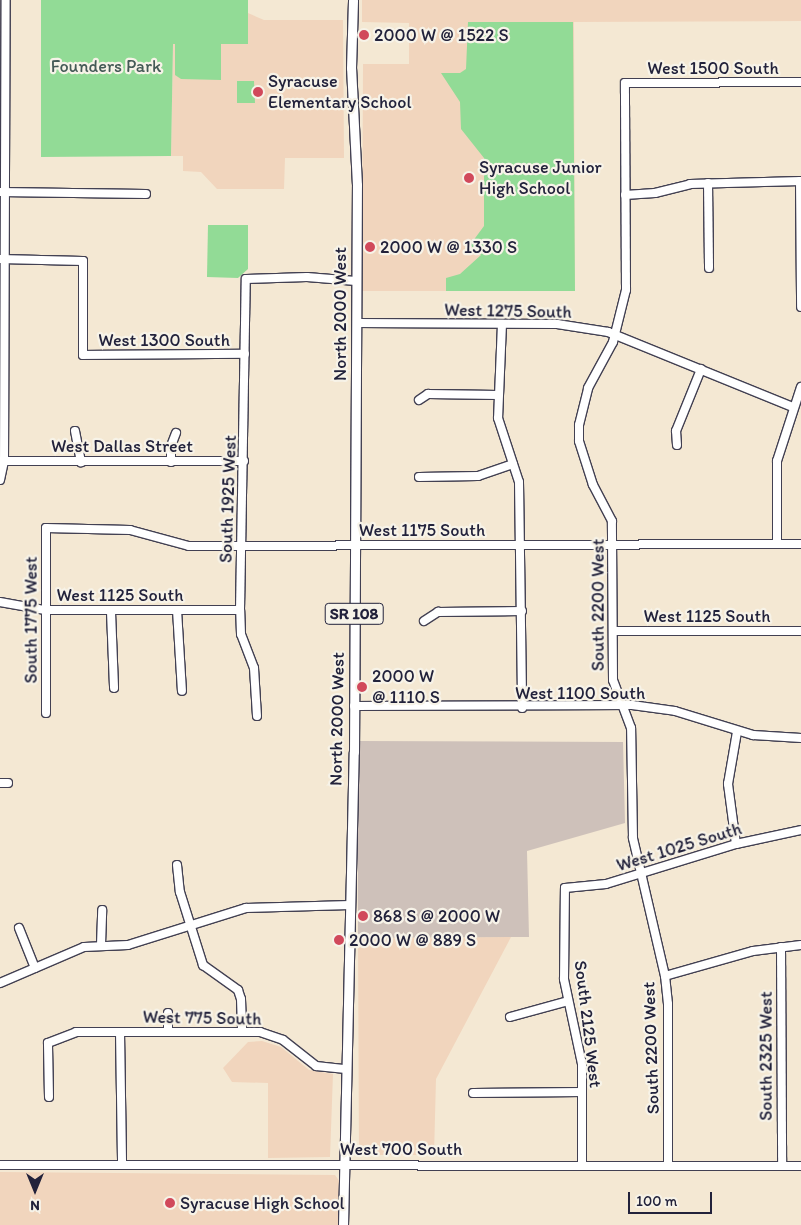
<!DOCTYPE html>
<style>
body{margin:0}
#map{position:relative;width:801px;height:1225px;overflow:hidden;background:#f4e8d3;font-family:Itim,sans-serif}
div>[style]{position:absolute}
.built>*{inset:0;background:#f1d5bd}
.industrial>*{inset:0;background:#cec1ba}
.green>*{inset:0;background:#92db96}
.roads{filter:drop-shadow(1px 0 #424052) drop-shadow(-1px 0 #424052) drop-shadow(0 1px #424052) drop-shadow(0 -1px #424052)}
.minor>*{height:8px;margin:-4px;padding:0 4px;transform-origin:4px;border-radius:4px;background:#fff}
.major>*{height:9px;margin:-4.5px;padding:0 4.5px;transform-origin:4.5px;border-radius:4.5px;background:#fff}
.dots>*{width:14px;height:14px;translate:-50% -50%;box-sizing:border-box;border:2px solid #f7f3e8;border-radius:50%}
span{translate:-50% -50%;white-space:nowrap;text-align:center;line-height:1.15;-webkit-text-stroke:4.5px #f7f3e8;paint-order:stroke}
.shield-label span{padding:1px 4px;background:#f7f3e8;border:1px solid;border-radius:4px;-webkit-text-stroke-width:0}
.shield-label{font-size:16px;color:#22223b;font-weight:700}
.poi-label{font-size:18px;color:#22223b}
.left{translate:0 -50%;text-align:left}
.park-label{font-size:18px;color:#445a56}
.street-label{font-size:18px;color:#22223b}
.north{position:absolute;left:10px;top:1165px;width:50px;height:50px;-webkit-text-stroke:4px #f7f3e8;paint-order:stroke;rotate:180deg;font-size:14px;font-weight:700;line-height:20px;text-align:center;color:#22223b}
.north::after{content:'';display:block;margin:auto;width:18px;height:22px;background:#22223b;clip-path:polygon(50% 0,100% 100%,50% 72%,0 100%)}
.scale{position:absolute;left:628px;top:1192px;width:84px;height:22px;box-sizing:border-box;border:2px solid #22223b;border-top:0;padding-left:6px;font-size:15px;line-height:18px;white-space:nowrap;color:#22223b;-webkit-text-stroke:4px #f7f3e8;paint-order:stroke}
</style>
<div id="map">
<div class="built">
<div style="clip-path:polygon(362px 0,801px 0,801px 21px,574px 22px,575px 291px,362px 291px,363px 64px,409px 64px,409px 23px,362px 22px)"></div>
<div style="clip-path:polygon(248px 13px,264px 20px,343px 20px,344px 158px,285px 158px,284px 189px,217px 189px,201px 172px,183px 171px,183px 156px,171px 156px,173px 43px,248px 44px)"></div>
<div style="clip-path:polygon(511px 937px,436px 1079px,434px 1155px,359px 1155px,358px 938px)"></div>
<div style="clip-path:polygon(262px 1041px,281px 1047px,309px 1070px,333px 1074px,330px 1157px,268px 1158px,268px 1083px,232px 1082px,223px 1068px,248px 1042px)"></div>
<div style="clip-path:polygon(0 1172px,335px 1175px,340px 1182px,340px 1225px,0 1225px)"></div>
</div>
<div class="industrial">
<div style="clip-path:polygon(358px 741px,623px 742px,625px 823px,527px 851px,529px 937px,358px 938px)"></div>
</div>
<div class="green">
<div style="clip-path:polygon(41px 0,248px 0,248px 44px,221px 44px,221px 80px,181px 79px,175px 75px,175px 44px,173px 44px,171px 156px,41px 157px)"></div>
<div style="clip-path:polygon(468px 22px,573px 22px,575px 291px,446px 291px,446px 278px,460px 274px,481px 255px,470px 245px,484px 226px,484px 158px,461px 129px,460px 102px,441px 73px,460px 73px,466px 69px)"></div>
<div style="clip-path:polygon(237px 81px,254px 81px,255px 103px,237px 103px)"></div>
<div style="clip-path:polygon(208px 225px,248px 225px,248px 269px,238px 278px,207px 277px)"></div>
</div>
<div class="roads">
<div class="minor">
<div style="left:800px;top:181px;width:126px;rotate:89.5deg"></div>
<div style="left:708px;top:183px;width:85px;rotate:89.3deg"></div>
<div style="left:0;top:192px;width:146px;rotate:0.8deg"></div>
<div style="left:625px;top:195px;width:30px;rotate:-4deg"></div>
<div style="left:655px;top:193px;width:36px;rotate:-14deg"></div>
<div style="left:690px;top:184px;width:111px;rotate:-1.5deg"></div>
<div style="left:0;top:259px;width:83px;rotate:1.4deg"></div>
<div style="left:83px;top:261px;width:94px;rotate:90deg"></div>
<div style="left:83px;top:355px;width:162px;rotate:-0.4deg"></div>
<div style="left:357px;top:323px;width:200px;rotate:0.3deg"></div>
<div style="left:557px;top:324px;width:52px;rotate:8.9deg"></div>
<div style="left:608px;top:332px;width:200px;rotate:22.1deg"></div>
<div style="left:502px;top:324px;width:94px;rotate:92.4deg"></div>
<div style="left:498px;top:418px;width:67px;rotate:71.8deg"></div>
<div style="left:519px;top:482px;width:226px;rotate:89.2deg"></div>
<div style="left:419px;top:400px;width:11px;rotate:-34deg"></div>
<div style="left:428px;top:394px;width:70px;rotate:0.8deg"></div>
<div style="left:75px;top:431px;width:32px;rotate:79deg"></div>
<div style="left:677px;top:445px;width:14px;rotate:-94deg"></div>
<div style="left:676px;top:431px;width:67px;rotate:-68deg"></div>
<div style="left:1px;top:461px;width:243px"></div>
<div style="left:171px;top:462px;width:16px;rotate:-90deg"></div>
<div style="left:171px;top:446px;width:14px;rotate:-69deg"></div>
<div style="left:419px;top:477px;width:59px;rotate:-1deg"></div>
<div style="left:478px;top:476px;width:37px;rotate:-19deg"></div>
<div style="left:0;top:480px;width:19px;rotate:-78deg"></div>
<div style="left:4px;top:461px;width:461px;rotate:-89.8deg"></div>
<div style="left:777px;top:544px;width:83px;rotate:-90deg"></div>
<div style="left:777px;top:461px;width:78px;rotate:-72deg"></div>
<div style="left:0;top:602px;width:46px;rotate:10.1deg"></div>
<div style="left:45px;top:610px;width:195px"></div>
<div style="left:177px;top:610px;width:81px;rotate:86.5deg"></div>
<div style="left:111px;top:612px;width:76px;rotate:87.7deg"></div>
<div style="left:424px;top:621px;width:17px;rotate:-33deg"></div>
<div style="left:438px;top:612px;width:84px;rotate:-0.7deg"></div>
<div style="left:613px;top:631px;width:188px"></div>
<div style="left:354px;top:706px;width:278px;rotate:-0.2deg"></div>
<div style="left:632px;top:705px;width:43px;rotate:7.9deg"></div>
<div style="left:675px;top:711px;width:82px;rotate:17.1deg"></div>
<div style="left:753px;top:735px;width:48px;rotate:3.6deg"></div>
<div style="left:46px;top:713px;width:185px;rotate:-90deg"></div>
<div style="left:46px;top:528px;width:84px;rotate:1.4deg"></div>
<div style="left:130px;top:530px;width:61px;rotate:15.2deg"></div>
<div style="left:189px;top:546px;width:612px;rotate:-0.19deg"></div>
<div style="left:257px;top:716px;width:48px;rotate:-93.6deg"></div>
<div style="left:254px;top:668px;width:36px;rotate:-111deg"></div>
<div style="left:241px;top:634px;width:24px;rotate:-92deg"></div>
<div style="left:240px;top:610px;width:331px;rotate:-89deg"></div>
<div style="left:246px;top:279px;width:61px;rotate:-1.9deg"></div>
<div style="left:307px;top:277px;width:49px;rotate:4.7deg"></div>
<div style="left:0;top:783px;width:8px"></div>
<div style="left:736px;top:844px;width:61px;rotate:-97.6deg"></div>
<div style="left:728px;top:784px;width:53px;rotate:-80.2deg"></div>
<div style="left:177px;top:865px;width:27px;rotate:84deg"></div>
<div style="left:180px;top:892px;width:77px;rotate:72.5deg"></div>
<div style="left:203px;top:965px;width:43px;rotate:35.5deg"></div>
<div style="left:238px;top:990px;width:9px;rotate:72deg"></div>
<div style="left:241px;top:999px;width:33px;rotate:88deg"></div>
<div style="left:19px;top:928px;width:43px;rotate:68.2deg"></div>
<div style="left:101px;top:945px;width:35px;rotate:-88deg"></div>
<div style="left:781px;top:947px;width:219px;rotate:89.7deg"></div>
<div style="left:665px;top:976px;width:91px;rotate:-15.9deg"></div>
<div style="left:753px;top:951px;width:48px;rotate:-7.1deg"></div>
<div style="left:0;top:983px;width:91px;rotate:-23.2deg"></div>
<div style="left:84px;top:947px;width:44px;rotate:-2.6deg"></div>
<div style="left:128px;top:945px;width:124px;rotate:-17.4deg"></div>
<div style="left:246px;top:908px;width:104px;rotate:-1.7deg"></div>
<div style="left:168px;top:1013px;width:19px;rotate:90deg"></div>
<div style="left:510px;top:1017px;width:60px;rotate:-15.4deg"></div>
<div style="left:120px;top:1032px;width:133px;rotate:89.1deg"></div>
<div style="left:473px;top:1093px;width:109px;rotate:-0.5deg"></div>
<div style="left:49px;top:1097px;width:54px;rotate:-91.1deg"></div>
<div style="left:48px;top:1043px;width:30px;rotate:-21deg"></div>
<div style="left:76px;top:1032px;width:184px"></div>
<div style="left:260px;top:1032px;width:24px;rotate:19deg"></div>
<div style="left:283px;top:1040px;width:42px;rotate:38.2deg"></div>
<div style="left:316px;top:1066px;width:30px;rotate:6deg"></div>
<div style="left:0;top:1165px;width:801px;rotate:0.07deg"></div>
<div style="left:582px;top:1165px;width:101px;rotate:-90deg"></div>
<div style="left:582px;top:1064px;width:87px;rotate:-102deg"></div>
<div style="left:564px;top:979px;width:91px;rotate:-89.4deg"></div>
<div style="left:565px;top:888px;width:41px;rotate:-5.6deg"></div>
<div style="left:606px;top:884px;width:136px;rotate:-17.1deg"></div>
<div style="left:736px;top:844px;width:66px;rotate:-12.2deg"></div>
<div style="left:668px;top:1165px;width:161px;rotate:-90deg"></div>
<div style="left:668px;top:1004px;width:28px;rotate:-96deg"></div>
<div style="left:665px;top:976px;width:142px;rotate:-103.1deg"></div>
<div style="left:633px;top:838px;width:110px;rotate:-91deg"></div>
<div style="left:631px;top:728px;width:51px;rotate:-110.6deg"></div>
<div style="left:613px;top:680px;width:159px;rotate:-90.4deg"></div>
<div style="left:612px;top:521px;width:41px;rotate:-117.8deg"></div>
<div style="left:593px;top:485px;width:46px;rotate:-107.7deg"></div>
<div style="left:579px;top:441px;width:16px;rotate:-90deg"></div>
<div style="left:579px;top:425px;width:38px;rotate:-76deg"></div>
<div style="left:588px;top:388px;width:52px;rotate:-61.5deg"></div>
<div style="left:613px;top:342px;width:54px;rotate:-76deg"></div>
<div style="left:626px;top:290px;width:207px;rotate:-90.3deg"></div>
<div style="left:625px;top:83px;width:176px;rotate:-0.3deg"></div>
</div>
<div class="major">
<div style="left:343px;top:1225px;width:473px;rotate:-88.7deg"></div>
<div style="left:354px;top:752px;width:567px;rotate:-89.7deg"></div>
<div style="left:357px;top:185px;width:117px;rotate:-92.9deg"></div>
<div style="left:351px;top:68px;width:68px;rotate:-88.3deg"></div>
</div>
</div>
<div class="dots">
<div style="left:364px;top:35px;background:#d1495b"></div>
<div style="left:258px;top:92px;background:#d1495b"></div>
<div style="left:469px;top:178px;background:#d1495b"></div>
<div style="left:370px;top:247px;background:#d1495b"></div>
<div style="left:362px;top:687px;background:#d1495b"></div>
<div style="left:363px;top:916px;background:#d1495b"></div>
<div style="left:339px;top:940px;background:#d1495b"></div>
<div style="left:170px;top:1203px;background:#d1495b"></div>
</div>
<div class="shield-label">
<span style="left:354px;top:614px">SR 108</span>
</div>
<div class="poi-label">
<span class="left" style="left:374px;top:35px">2000 W @ 1522 S</span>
<span class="left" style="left:268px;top:92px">Syracuse<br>Elementary School</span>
<span class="left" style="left:479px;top:178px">Syracuse Junior<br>High School</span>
<span class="left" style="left:380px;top:247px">2000 W @ 1330 S</span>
<span class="left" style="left:372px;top:687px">2000 W<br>@ 1110 S</span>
<span class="left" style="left:373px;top:916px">868 S @ 2000 W</span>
<span class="left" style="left:349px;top:940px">2000 W @ 889 S</span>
<span class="left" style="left:180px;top:1203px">Syracuse High School</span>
</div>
<div class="park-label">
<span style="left:106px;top:66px">Founders Park</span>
</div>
<div class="street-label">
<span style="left:713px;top:68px">West 1500 South</span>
<span style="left:508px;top:311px;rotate:1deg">West 1275 South</span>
<span style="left:340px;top:314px;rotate:-90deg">North 2000 West</span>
<span style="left:164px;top:340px">West 1300 South</span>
<span style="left:122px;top:446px">West Dallas Street</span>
<span style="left:228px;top:499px;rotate:-88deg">South 1925 West</span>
<span style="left:422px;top:530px">West 1175 South</span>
<span style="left:120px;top:595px">West 1125 South</span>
<span style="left:598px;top:605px;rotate:-90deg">South 2200 West</span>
<span style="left:707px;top:616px">West 1125 South</span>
<span style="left:31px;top:620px;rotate:-90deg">South 1775 West</span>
<span style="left:580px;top:693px">West 1100 South</span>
<span style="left:337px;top:719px;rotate:-89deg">North 2000 West</span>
<span style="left:679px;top:847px;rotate:-17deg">West 1025 South</span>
<span style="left:202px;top:1018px;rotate:1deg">West 775 South</span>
<span style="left:588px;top:1024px;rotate:83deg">South 2125 West</span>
<span style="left:651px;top:1048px;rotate:-92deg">South 2200 West</span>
<span style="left:766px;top:1056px;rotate:-90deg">South 2325 West</span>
<span style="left:401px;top:1149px">West 700 South</span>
</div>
<div class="north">N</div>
<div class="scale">100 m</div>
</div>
